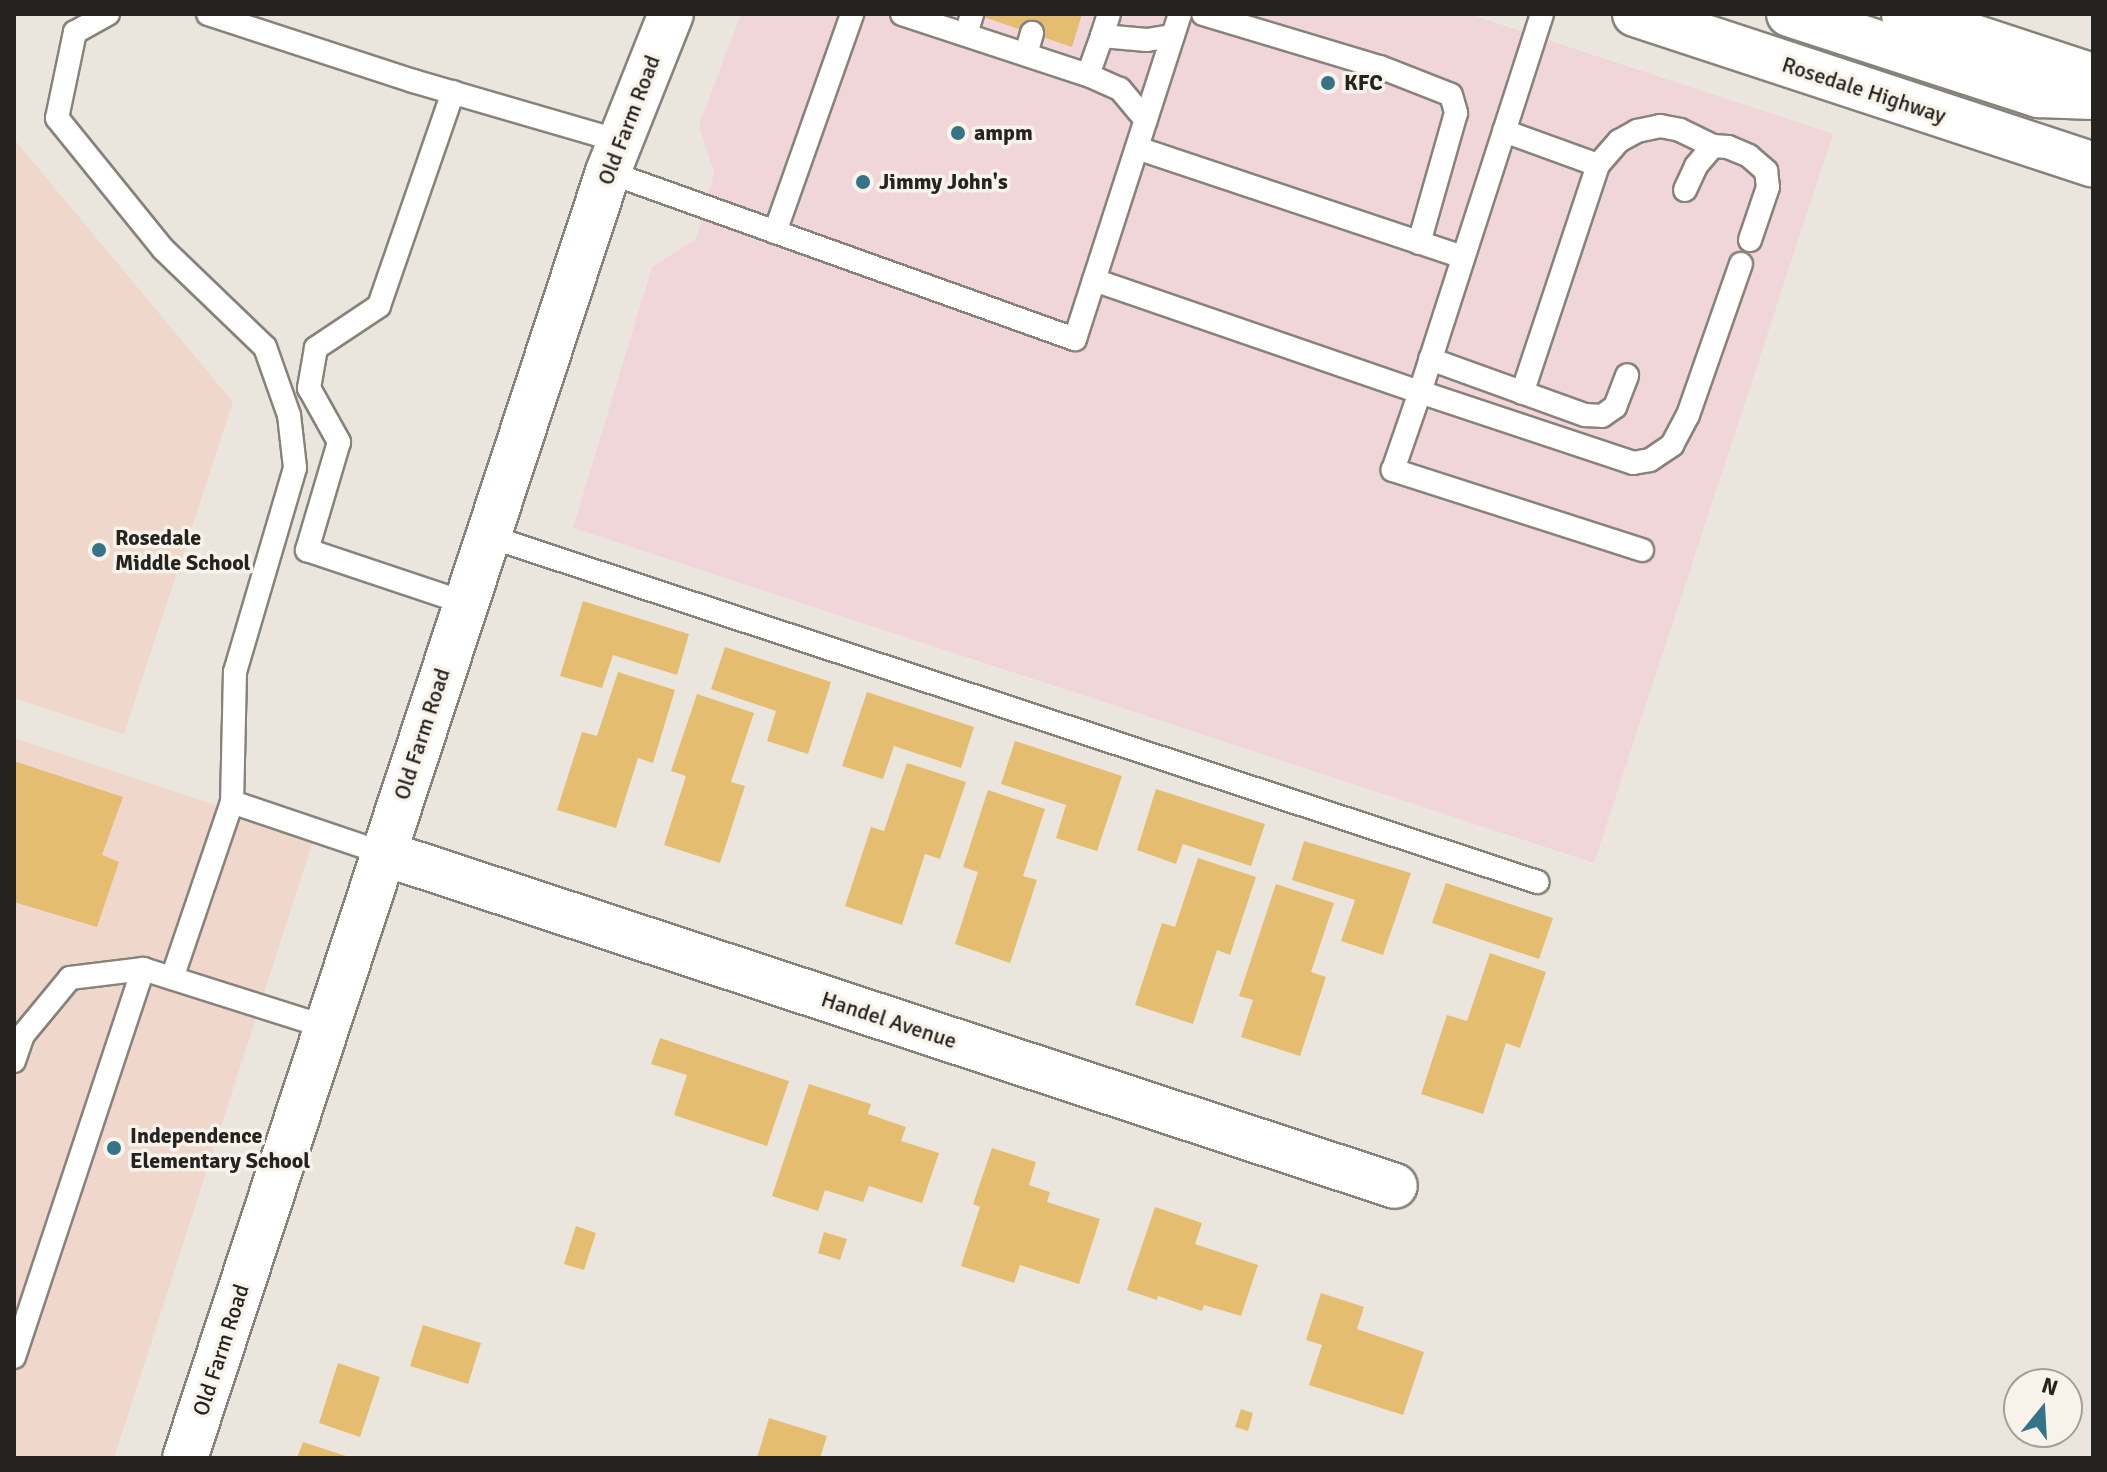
<!DOCTYPE html>
<style>
body{margin:0}
#map{position:relative;width:2107px;height:1472px;overflow:hidden;background:#ebe6dd;font-family:Signika,sans-serif}
div>[style]{position:absolute}
.commercial>*{inset:0;background:#f0d5d9}
.education>*{inset:0;background:#efd7cc}
.building>*{inset:0;background:#e5bd70}
.roads{filter:drop-shadow(2px 0 #87837a) drop-shadow(-2px 0 #87837a) drop-shadow(0 2px #87837a) drop-shadow(0 -2px #87837a)}
.service>*{height:22px;margin:-11px;padding:0 11px;transform-origin:11px;border-radius:11px;background:#fff}
.minor>*{height:44px;margin:-22px;padding:0 22px;transform-origin:22px;border-radius:22px;background:#fff}
.tertiary>*{height:44px;margin:-22px;padding:0 22px;transform-origin:22px;border-radius:22px;background:#fff}
.primary>*{height:44px;margin:-22px;padding:0 22px;transform-origin:22px;border-radius:22px;background:#fff}
.dots>*{width:22px;height:22px;translate:-50% -50%;box-sizing:border-box;border:4px solid #f8f3ea;border-radius:50%}
span{translate:-50% -50%;white-space:nowrap;text-align:center;line-height:1.15;-webkit-text-stroke:7px #f8f3ea;paint-order:stroke}
.poi-label{font-size:22px;color:#25231f;font-weight:700}
.left{translate:0 -50%;text-align:left}
.street-label{font-size:22px;color:#25231f}
.frame{position:absolute;inset:0;border:16px solid #25231f;pointer-events:none}
.north{position:absolute;left:2003px;top:1368px;width:80px;height:80px;box-sizing:border-box;background:#f8f3ea;border:2px solid #a4a099;border-radius:50%;rotate:18deg;font-size:22px;font-weight:700;line-height:32px;text-align:center;color:#25231f}
.north::after{content:'';display:block;margin:auto;width:28px;height:36px;background:#357389;clip-path:polygon(50% 0,100% 100%,50% 72%,0 100%)}
</style>
<div id="map">
<div class="commercial">
<div style="clip-path:polygon(741px 14px,1469px 14px,1833px 134px,1594px 863px,573px 528px,652px 267px,696px 239px,714px 173px,699px 125px)"></div>
</div>
<div class="education">
<div style="clip-path:polygon(14px 139px,233px 402px,124px 734px,14px 698px)"></div>
<div style="clip-path:polygon(14px 738px,314px 838px,114px 1458px,14px 1458px)"></div>
</div>
<div class="building">
<div style="clip-path:polygon(975px 14px,1082px 14px,1072px 47px)"></div>
<div style="clip-path:polygon(583px 601px,689px 634px,677px 675px,613px 655px,602px 688px,560px 676px)"></div>
<div style="clip-path:polygon(725px 647px,831px 682px,808px 754px,767px 741px,776px 711px,711px 689px)"></div>
<div style="clip-path:polygon(618px 672px,675px 690px,653px 763px,638px 758px,616px 828px,557px 810px,582px 732px,597px 736px)"></div>
<div style="clip-path:polygon(867px 692px,974px 727px,961px 768px,894px 746px,883px 779px,842px 766px)"></div>
<div style="clip-path:polygon(697px 694px,754px 713px,731px 782px,745px 786px,720px 863px,664px 845px,686px 776px,671px 771px)"></div>
<div style="clip-path:polygon(1015px 741px,1122px 776px,1097px 851px,1056px 838px,1066px 805px,1001px 784px)"></div>
<div style="clip-path:polygon(14px 761px,123px 797px,102px 855px,119px 862px,97px 927px,14px 902px)"></div>
<div style="clip-path:polygon(907px 763px,966px 782px,940px 859px,925px 854px,902px 925px,845px 906px,871px 827px,884px 831px)"></div>
<div style="clip-path:polygon(1156px 789px,1265px 824px,1251px 866px,1183px 844px,1176px 864px,1137px 850px)"></div>
<div style="clip-path:polygon(988px 790px,1045px 809px,1023px 876px,1037px 880px,1010px 963px,955px 944px,978px 872px,963px 867px)"></div>
<div style="clip-path:polygon(1304px 841px,1411px 873px,1383px 955px,1341px 941px,1355px 900px,1292px 880px)"></div>
<div style="clip-path:polygon(1198px 858px,1256px 877px,1230px 955px,1217px 950px,1193px 1024px,1135px 1005px,1162px 923px,1175px 927px)"></div>
<div style="clip-path:polygon(1446px 883px,1553px 918px,1539px 959px,1432px 923px)"></div>
<div style="clip-path:polygon(1276px 884px,1334px 903px,1311px 972px,1326px 977px,1300px 1056px,1241px 1037px,1253px 1000px,1239px 996px)"></div>
<div style="clip-path:polygon(1490px 953px,1546px 972px,1520px 1048px,1506px 1043px,1483px 1114px,1421px 1094px,1447px 1015px,1467px 1021px)"></div>
<div style="clip-path:polygon(660px 1038px,789px 1081px,767px 1146px,674px 1115px,687px 1075px,651px 1064px)"></div>
<div style="clip-path:polygon(809px 1084px,871px 1104px,868px 1114px,906px 1127px,901px 1141px,939px 1153px,922px 1203px,869px 1186px,863px 1202px,825px 1190px,818px 1211px,772px 1196px)"></div>
<div style="clip-path:polygon(992px 1148px,1036px 1162px,1029px 1185px,1050px 1192px,1047px 1202px,1100px 1219px,1079px 1284px,1020px 1265px,1014px 1283px,961px 1266px,980px 1207px,973px 1204px)"></div>
<div style="clip-path:polygon(1155px 1207px,1202px 1223px,1195px 1244px,1258px 1265px,1241px 1316px,1204px 1305px,1202px 1311px,1158px 1296px,1157px 1300px,1127px 1290px)"></div>
<div style="clip-path:polygon(576px 1226px,596px 1233px,584px 1270px,564px 1264px)"></div>
<div style="clip-path:polygon(824px 1232px,847px 1239px,840px 1260px,818px 1253px)"></div>
<div style="clip-path:polygon(1321px 1293px,1364px 1307px,1357px 1329px,1424px 1352px,1403px 1415px,1309px 1385px,1322px 1345px,1306px 1340px)"></div>
<div style="clip-path:polygon(423px 1325px,481px 1343px,468px 1384px,410px 1366px)"></div>
<div style="clip-path:polygon(338px 1363px,380px 1377px,360px 1437px,319px 1423px)"></div>
<div style="clip-path:polygon(1241px 1409px,1253px 1413px,1248px 1431px,1235px 1427px)"></div>
<div style="clip-path:polygon(769px 1418px,827px 1436px,820px 1458px,757px 1458px)"></div>
<div style="clip-path:polygon(303px 1442px,349px 1457px,349px 1458px,297px 1458px)"></div>
</div>
<div class="roads">
<div class="service">
<div style="left:108px;top:14px;width:38px;rotate:151deg"></div>
<div style="left:75px;top:32px;width:88px;rotate:101.8deg"></div>
<div style="left:57px;top:118px;width:169px;rotate:51deg"></div>
<div style="left:163px;top:249px;width:141px;rotate:43.9deg"></div>
<div style="left:265px;top:347px;width:72px;rotate:70.6deg"></div>
<div style="left:289px;top:415px;width:53px;rotate:83.5deg"></div>
<div style="left:295px;top:468px;width:213px;rotate:106.4deg"></div>
<div style="left:235px;top:672px;width:130px;rotate:91.3deg"></div>
<div style="left:232px;top:802px;width:186px;rotate:108.8deg"></div>
<div style="left:208px;top:14px;width:216px;rotate:18.1deg"></div>
<div style="left:413px;top:81px;width:216px;rotate:16.2deg"></div>
<div style="left:902px;top:14px;width:196px;rotate:18.2deg"></div>
<div style="left:1088px;top:75px;width:41px;rotate:-70.3deg"></div>
<div style="left:1109px;top:14px;width:23px;rotate:108deg"></div>
<div style="left:1102px;top:36px;width:45px;rotate:5.1deg"></div>
<div style="left:1147px;top:40px;width:26px;rotate:-9deg"></div>
<div style="left:1203px;top:14px;width:185px;rotate:16.7deg"></div>
<div style="left:1380px;top:67px;width:76px;rotate:21.5deg"></div>
<div style="left:1451px;top:95px;width:19px;rotate:74deg"></div>
<div style="left:1456px;top:113px;width:135px;rotate:105.9deg"></div>
<div style="left:966px;top:34px;width:21px;rotate:-73deg"></div>
<div style="left:1026px;top:54px;width:22px;rotate:-74deg"></div>
<div style="left:1088px;top:75px;width:35px;rotate:24deg"></div>
<div style="left:1120px;top:89px;width:40px;rotate:50deg"></div>
<div style="left:453px;top:92px;width:226px;rotate:109.1deg"></div>
<div style="left:379px;top:306px;width:76px;rotate:146.3deg"></div>
<div style="left:316px;top:348px;width:41px;rotate:99.9deg"></div>
<div style="left:309px;top:388px;width:62px;rotate:60.9deg"></div>
<div style="left:339px;top:442px;width:113px;rotate:106.5deg"></div>
<div style="left:307px;top:550px;width:167px;rotate:18.5deg"></div>
<div style="left:1504px;top:131px;width:100px;rotate:19.9deg"></div>
<div style="left:1598px;top:165px;width:240px;rotate:108.4deg"></div>
<div style="left:1137px;top:148px;width:344px;rotate:18.5deg"></div>
<div style="left:1598px;top:165px;width:32px;rotate:-49deg"></div>
<div style="left:1619px;top:141px;width:21px;rotate:-29deg"></div>
<div style="left:1637px;top:131px;width:24px;rotate:-12deg"></div>
<div style="left:1660px;top:126px;width:20px;rotate:11deg"></div>
<div style="left:1680px;top:130px;width:37px;rotate:26deg"></div>
<div style="left:608px;top:172px;width:496px;rotate:19.7deg"></div>
<div style="left:1075px;top:339px;width:342px;rotate:-72.1deg"></div>
<div style="left:1685px;top:190px;width:26px;rotate:-65deg"></div>
<div style="left:1696px;top:166px;width:26px;rotate:-50deg"></div>
<div style="left:1713px;top:146px;width:15px;rotate:4deg"></div>
<div style="left:1728px;top:147px;width:23px;rotate:23deg"></div>
<div style="left:1749px;top:156px;width:23px;rotate:41deg"></div>
<div style="left:1766px;top:171px;width:16px;rotate:83deg"></div>
<div style="left:1768px;top:187px;width:56px;rotate:108.8deg"></div>
<div style="left:775px;top:232px;width:231px;rotate:-70.5deg"></div>
<div style="left:1094px;top:280px;width:345px;rotate:19deg"></div>
<div style="left:1420px;top:392px;width:397px;rotate:-72.1deg"></div>
<div style="left:1430px;top:359px;width:165px;rotate:19.9deg"></div>
<div style="left:1585px;top:415px;width:17px;rotate:3deg"></div>
<div style="left:1602px;top:416px;width:16px;rotate:-35deg"></div>
<div style="left:1615px;top:407px;width:34px;rotate:-69deg"></div>
<div style="left:488px;top:536px;width:1105px;rotate:18.25deg"></div>
<div style="left:1642px;top:550px;width:262px;rotate:-162.2deg"></div>
<div style="left:1393px;top:470px;width:83px;rotate:-70.9deg"></div>
<div style="left:1420px;top:392px;width:225px;rotate:18.4deg"></div>
<div style="left:1633px;top:463px;width:17px;rotate:-10deg"></div>
<div style="left:1650px;top:460px;width:27px;rotate:-34deg"></div>
<div style="left:1672px;top:445px;width:34px;rotate:-62deg"></div>
<div style="left:1688px;top:415px;width:160px;rotate:-70.7deg"></div>
<div style="left:232px;top:802px;width:159px;rotate:18.7deg"></div>
<div style="left:14px;top:1061px;width:28px;rotate:-71deg"></div>
<div style="left:23px;top:1035px;width:74px;rotate:-50.5deg"></div>
<div style="left:70px;top:978px;width:74px;rotate:-7deg"></div>
<div style="left:143px;top:969px;width:192px;rotate:17.6deg"></div>
<div style="left:14px;top:1357px;width:409px;rotate:-71.6deg"></div>
</div>
<div class="minor">
<div style="left:383px;top:853px;width:1065px;rotate:18.21deg"></div>
</div>
<div class="tertiary">
<div style="left:185px;top:1458px;width:1354px;rotate:-71.79deg"></div>
<div style="left:608px;top:172px;width:170px;rotate:-68.3deg"></div>
</div>
<div class="primary">
<div style="left:1635px;top:14px;width:482px;rotate:18.2deg"></div>
<div style="left:1789px;top:14px;width:263px;rotate:18deg"></div>
<div style="left:2039px;top:95px;width:54px;rotate:2.1deg"></div>
<div style="left:1904px;top:14px;width:199px;rotate:18.2deg"></div>
</div>
</div>
<div class="dots">
<div style="left:1328px;top:83px;background:#357389"></div>
<div style="left:958px;top:133px;background:#357389"></div>
<div style="left:863px;top:182px;background:#357389"></div>
<div style="left:99px;top:550px;background:#357389"></div>
<div style="left:114px;top:1148px;background:#357389"></div>
</div>
<div class="poi-label">
<span class="left" style="left:1344px;top:83px">KFC</span>
<span class="left" style="left:974px;top:133px">ampm</span>
<span class="left" style="left:879px;top:182px">Jimmy John's</span>
<span class="left" style="left:115px;top:550px">Rosedale<br>Middle School</span>
<span class="left" style="left:130px;top:1148px">Independence<br>Elementary School</span>
</div>
<div class="street-label">
<span style="left:1864px;top:90px;rotate:18deg">Rosedale Highway</span>
<span style="left:629px;top:120px;rotate:-69deg">Old Farm Road</span>
<span style="left:422px;top:734px;rotate:-72deg">Old Farm Road</span>
<span style="left:889px;top:1020px;rotate:18deg">Handel Avenue</span>
<span style="left:221px;top:1350px;rotate:-72deg">Old Farm Road</span>
</div>
<div class="frame"></div>
<div class="north">N</div>
</div>
